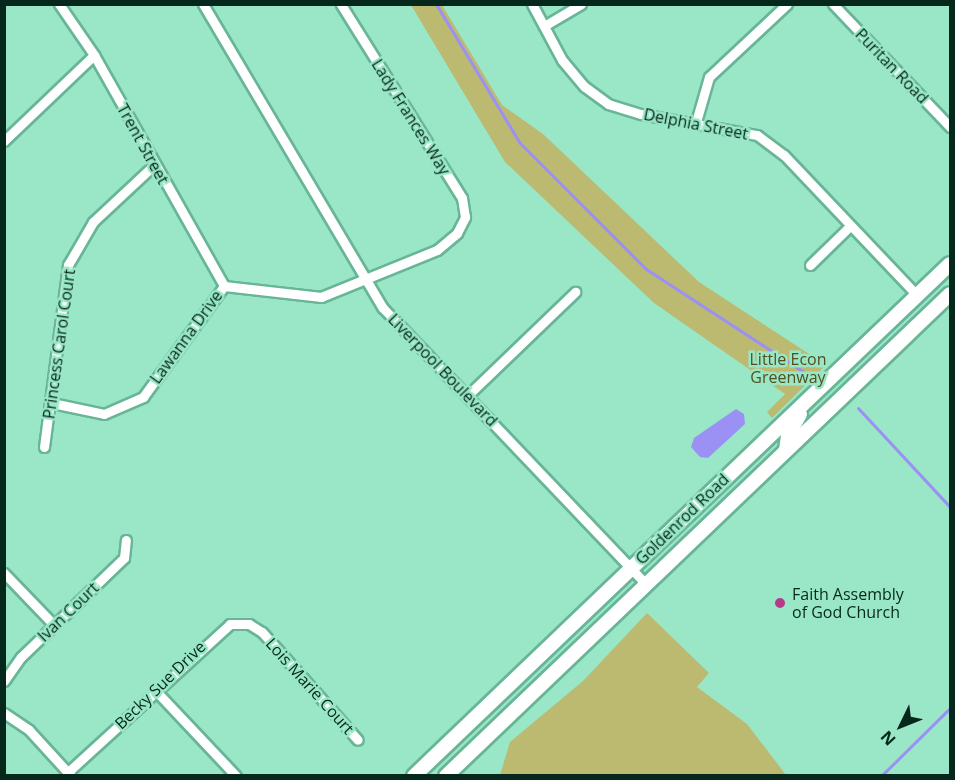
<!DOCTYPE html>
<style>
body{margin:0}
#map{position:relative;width:955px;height:780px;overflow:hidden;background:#99e7c7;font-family:"Open Sans",sans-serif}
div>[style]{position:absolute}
.green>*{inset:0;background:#bcba70}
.water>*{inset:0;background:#9b91f5}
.stream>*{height:3px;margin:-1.5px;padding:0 1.5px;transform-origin:1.5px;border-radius:1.5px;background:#9b91f5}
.roads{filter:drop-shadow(2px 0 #68b597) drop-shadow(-2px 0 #68b597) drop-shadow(0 2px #68b597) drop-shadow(0 -2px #68b597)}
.minor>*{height:9px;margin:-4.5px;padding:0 4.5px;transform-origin:4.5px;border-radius:4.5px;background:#fff}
.secondary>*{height:14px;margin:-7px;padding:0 7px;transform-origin:7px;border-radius:7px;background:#fff}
.dots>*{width:16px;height:16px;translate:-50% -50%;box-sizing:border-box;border:3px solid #99e7c7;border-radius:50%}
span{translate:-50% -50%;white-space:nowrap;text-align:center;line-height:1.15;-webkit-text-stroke:5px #99e7c7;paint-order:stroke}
.street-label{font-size:16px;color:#06281c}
.park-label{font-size:16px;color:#52501e}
.poi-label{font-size:16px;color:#06281c}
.left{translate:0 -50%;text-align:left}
.frame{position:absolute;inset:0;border:6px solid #06281c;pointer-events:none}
.north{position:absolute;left:871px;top:696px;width:60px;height:60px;-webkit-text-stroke:4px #99e7c7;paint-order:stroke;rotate:227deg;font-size:16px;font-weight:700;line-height:24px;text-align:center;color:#06281c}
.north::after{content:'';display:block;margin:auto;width:21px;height:27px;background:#06281c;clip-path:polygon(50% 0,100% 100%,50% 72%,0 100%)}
</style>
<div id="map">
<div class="green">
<div style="clip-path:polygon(411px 5px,442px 5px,502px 105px,543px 134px,699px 282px,826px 365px,772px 418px,767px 412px,785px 394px,654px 303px,505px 162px)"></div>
<div style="clip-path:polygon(647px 613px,709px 673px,697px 687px,747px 724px,786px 775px,500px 775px,510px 742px,583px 681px)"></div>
</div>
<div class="water">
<div style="clip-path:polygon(736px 409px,744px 414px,745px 424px,708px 458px,700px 457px,691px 447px,694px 438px)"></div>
</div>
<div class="stream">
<div style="left:436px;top:4px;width:162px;rotate:58.9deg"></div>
<div style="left:520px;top:143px;width:178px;rotate:45deg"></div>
<div style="left:646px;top:269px;width:189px;rotate:33.1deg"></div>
<div style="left:858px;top:408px;width:135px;rotate:47.1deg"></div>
<div style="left:881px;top:776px;width:97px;rotate:-44.6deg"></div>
</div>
<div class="roads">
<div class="minor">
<div style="left:59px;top:4px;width:62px;rotate:55.5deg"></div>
<div style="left:94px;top:55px;width:265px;rotate:60.6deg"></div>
<div style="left:203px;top:4px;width:353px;rotate:59.4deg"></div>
<div style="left:383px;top:308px;width:381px;rotate:46.4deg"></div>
<div style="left:532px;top:4px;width:64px;rotate:61.8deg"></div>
<div style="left:562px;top:60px;width:35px;rotate:50deg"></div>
<div style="left:585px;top:87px;width:29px;rotate:36deg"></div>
<div style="left:608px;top:104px;width:34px;rotate:17deg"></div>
<div style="left:641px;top:114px;width:118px;rotate:10.3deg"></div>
<div style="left:757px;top:135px;width:34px;rotate:37deg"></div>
<div style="left:784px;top:155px;width:193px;rotate:46.5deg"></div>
<div style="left:833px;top:4px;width:170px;rotate:46.4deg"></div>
<div style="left:544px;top:26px;width:43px;rotate:-30.7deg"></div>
<div style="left:696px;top:122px;width:47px;rotate:-73.9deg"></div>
<div style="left:709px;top:77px;width:107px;rotate:-43.1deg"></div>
<div style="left:4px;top:141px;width:124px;rotate:-43.7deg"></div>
<div style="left:810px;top:265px;width:56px;rotate:-44.3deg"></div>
<div style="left:468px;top:395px;width:149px;rotate:-43.9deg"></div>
<div style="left:52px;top:403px;width:53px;rotate:11.9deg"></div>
<div style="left:104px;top:414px;width:43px;rotate:-23.6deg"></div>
<div style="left:143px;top:397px;width:137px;rotate:-53.9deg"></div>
<div style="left:224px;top:286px;width:98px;rotate:6.5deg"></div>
<div style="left:321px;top:297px;width:125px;rotate:-22.1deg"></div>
<div style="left:437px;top:250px;width:26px;rotate:-40deg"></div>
<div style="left:457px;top:233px;width:18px;rotate:-63deg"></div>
<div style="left:465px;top:217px;width:19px;rotate:-99deg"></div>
<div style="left:462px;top:198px;width:229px;rotate:-122deg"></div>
<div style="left:44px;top:447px;width:184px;rotate:-82.5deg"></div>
<div style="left:68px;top:265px;width:50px;rotate:-59.8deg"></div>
<div style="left:93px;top:222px;width:83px;rotate:-43.1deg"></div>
<div style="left:4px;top:573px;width:72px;rotate:46.1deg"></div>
<div style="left:4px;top:681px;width:29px;rotate:-55deg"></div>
<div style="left:21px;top:657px;width:143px;rotate:-43.9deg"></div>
<div style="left:124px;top:558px;width:18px;rotate:-84deg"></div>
<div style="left:155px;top:690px;width:118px;rotate:46.7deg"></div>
<div style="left:4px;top:713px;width:30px;rotate:34deg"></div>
<div style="left:29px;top:730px;width:62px;rotate:47.6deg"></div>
<div style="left:68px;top:772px;width:219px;rotate:-42.4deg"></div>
<div style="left:230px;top:624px;width:19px"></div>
<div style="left:249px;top:624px;width:15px;rotate:32deg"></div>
<div style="left:262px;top:632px;width:144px;rotate:48.4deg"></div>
</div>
<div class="secondary">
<div style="left:786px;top:450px;width:15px;rotate:-82deg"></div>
<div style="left:788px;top:435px;width:24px;rotate:-60deg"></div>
<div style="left:414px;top:776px;width:741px;rotate:-43.69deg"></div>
<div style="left:446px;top:776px;width:697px;rotate:-43.72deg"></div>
</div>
</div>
<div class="dots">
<div style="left:780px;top:603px;background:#b73987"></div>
</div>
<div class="street-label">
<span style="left:892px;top:66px;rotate:46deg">Puritan Road</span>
<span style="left:411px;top:117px;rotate:58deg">Lady Frances Way</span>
<span style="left:696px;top:124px;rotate:11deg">Delphia Street</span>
<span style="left:143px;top:144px;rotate:61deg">Trent Street</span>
<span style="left:186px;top:337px;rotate:-54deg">Lawanna Drive</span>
<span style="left:59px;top:344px;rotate:-82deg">Princess Carol Court</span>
<span style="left:443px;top:370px;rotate:46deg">Liverpool Boulevard</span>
<span style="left:682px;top:519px;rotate:-44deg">Goldenrod Road</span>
<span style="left:68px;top:612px;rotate:-44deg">Ivan Court</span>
<span style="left:160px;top:685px;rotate:-44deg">Becky Sue Drive</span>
<span style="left:310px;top:686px;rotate:48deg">Lois Marie Court</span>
</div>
<div class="park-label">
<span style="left:788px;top:368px">Little Econ<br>Greenway</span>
</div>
<div class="poi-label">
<span class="left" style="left:792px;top:603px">Faith Assembly<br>of God Church</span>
</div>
<div class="frame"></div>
<div class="north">N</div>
</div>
